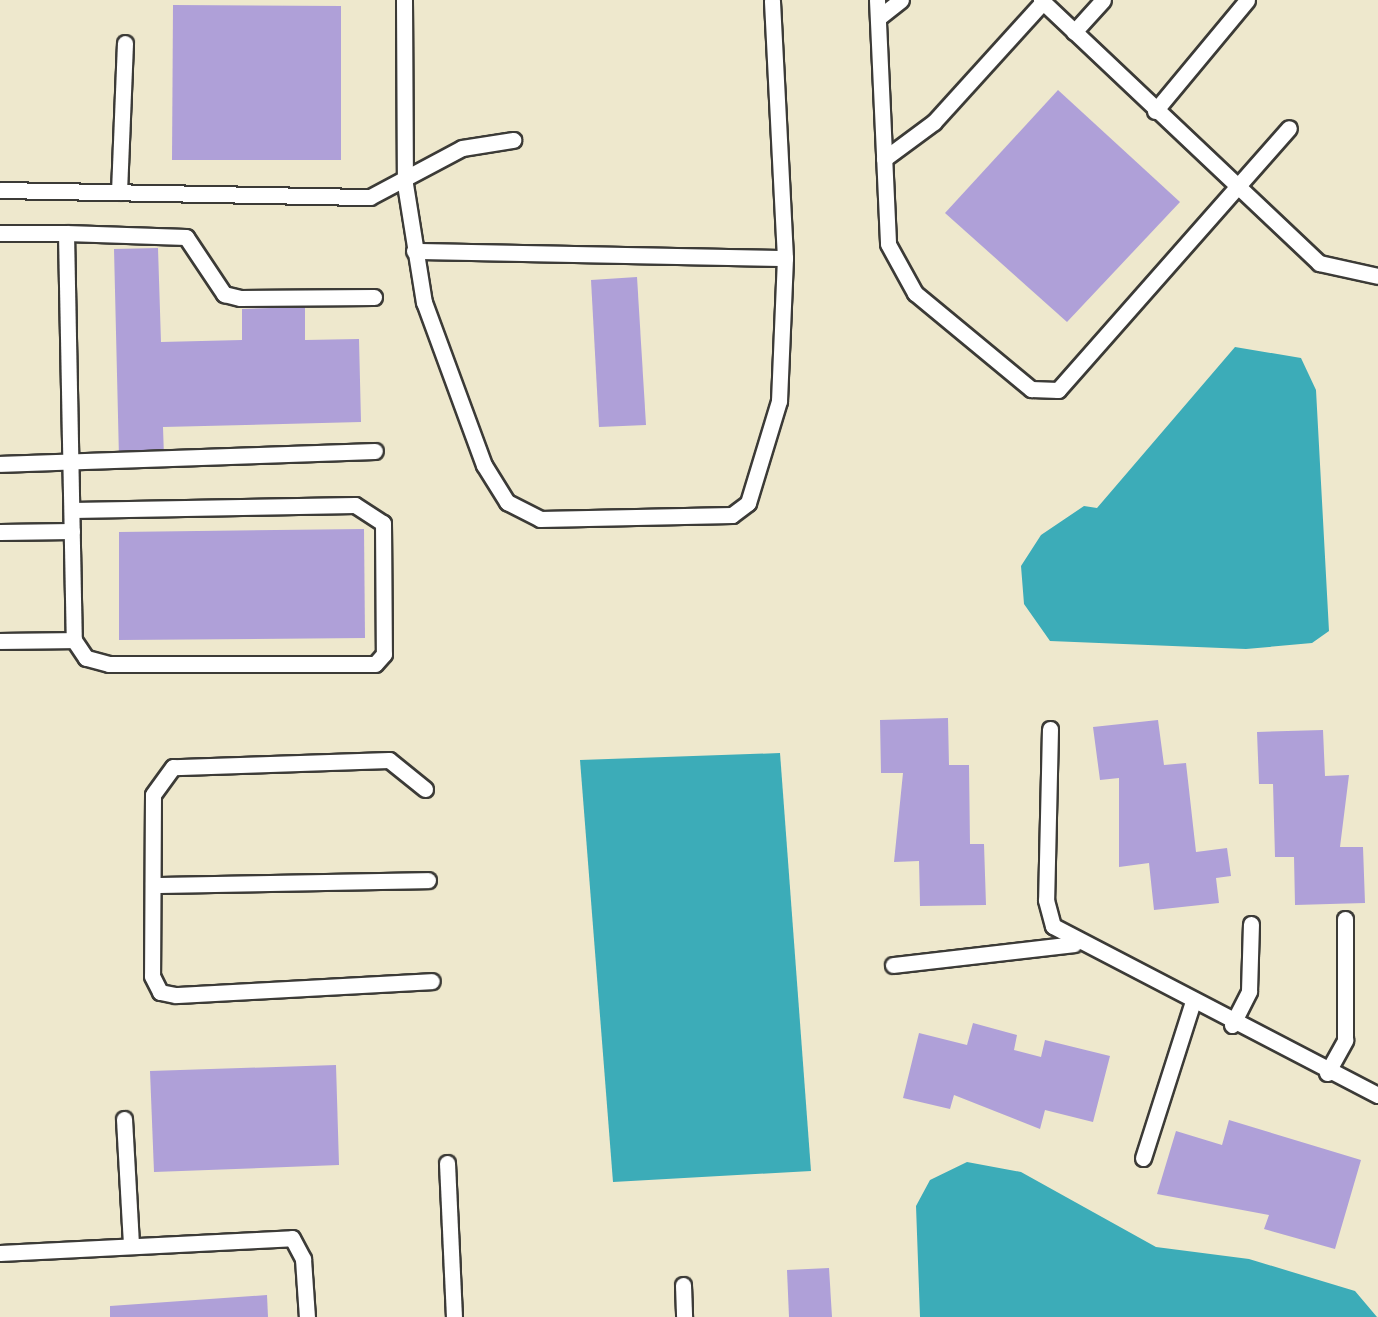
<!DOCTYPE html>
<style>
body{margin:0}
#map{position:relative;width:1378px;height:1317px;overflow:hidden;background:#eee8cd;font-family:"IM FELL Great Primer",serif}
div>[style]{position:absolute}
.water>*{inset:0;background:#3cacb8}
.building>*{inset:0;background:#afa0d8}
.roads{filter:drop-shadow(2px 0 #3c3b37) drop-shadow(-2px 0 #3c3b37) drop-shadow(0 2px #3c3b37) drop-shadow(0 -2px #3c3b37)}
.lane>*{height:15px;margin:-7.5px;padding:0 7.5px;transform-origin:7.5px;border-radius:7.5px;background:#fff}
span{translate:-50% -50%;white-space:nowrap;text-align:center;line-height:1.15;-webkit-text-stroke:8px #f7f3e8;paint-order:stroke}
</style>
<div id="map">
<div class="water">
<div style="clip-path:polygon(1235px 347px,1301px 358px,1316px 390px,1329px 631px,1312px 643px,1246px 649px,1050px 641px,1024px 604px,1021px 566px,1041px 535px,1084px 506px,1097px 508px)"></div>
<div style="clip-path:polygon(780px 753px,811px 1171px,613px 1182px,580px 760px)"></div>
<div style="clip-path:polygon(967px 1162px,1021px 1172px,1156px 1247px,1249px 1259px,1355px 1291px,1377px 1317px,920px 1317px,916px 1206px,930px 1180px)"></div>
</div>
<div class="building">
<div style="clip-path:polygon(173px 5px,341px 6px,341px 160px,172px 160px)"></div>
<div style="clip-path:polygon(1058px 90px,1180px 202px,1067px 322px,945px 213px)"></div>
<div style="clip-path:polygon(158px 248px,161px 342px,242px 340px,242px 309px,305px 307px,305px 340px,359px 339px,361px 422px,163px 427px,164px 457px,119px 458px,114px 249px)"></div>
<div style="clip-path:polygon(637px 277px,646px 425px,599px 427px,591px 280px)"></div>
<div style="clip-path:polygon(364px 529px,365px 638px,119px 640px,119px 532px)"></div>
<div style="clip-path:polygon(948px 718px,949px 765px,969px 765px,970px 844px,984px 844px,986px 905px,920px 906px,919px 861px,894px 862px,903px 773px,881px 773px,880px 720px)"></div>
<div style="clip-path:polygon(1158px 720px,1164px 765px,1186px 763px,1196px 852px,1227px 848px,1231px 876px,1216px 878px,1219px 903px,1154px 910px,1149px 863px,1119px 867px,1119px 778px,1100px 780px,1093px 727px)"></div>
<div style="clip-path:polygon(1323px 730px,1325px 776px,1349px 775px,1340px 847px,1363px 847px,1365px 903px,1295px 905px,1294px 857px,1275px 857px,1273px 784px,1259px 784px,1257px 732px)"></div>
<div style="clip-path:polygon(973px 1023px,1017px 1035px,1014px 1050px,1041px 1057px,1045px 1040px,1110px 1056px,1093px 1122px,1045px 1110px,1040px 1129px,954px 1095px,950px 1109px,903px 1098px,919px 1033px,967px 1045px)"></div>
<div style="clip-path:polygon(336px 1065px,339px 1165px,154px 1172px,150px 1071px)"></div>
<div style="clip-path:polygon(1229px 1120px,1361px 1160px,1335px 1249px,1264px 1229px,1269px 1215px,1157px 1194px,1176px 1131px,1222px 1145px)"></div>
<div style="clip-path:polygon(829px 1268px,832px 1317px,789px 1317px,787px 1270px)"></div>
<div style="clip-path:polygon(267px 1295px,268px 1317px,110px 1317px,110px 1306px)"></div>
</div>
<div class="roads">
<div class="lane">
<div style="left:404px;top:0;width:184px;rotate:89.7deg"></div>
<div style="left:405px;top:184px;width:120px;rotate:80.9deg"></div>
<div style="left:424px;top:302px;width:174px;rotate:69.8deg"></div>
<div style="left:484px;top:465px;width:44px;rotate:58.1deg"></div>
<div style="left:507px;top:502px;width:37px;rotate:27deg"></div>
<div style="left:540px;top:519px;width:192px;rotate:-1.2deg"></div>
<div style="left:732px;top:515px;width:20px;rotate:-37deg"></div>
<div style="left:748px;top:503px;width:107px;rotate:-73.1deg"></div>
<div style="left:779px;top:401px;width:143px;rotate:-87.6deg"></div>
<div style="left:785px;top:258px;width:258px;rotate:-92.9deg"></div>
<div style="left:877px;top:0;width:244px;rotate:87.4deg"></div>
<div style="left:888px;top:244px;width:56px;rotate:61.1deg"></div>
<div style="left:915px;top:293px;width:151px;rotate:39.6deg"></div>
<div style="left:1031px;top:389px;width:27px;rotate:2deg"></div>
<div style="left:1058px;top:390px;width:349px;rotate:-48.6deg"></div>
<div style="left:1041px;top:0;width:383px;rotate:43.4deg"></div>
<div style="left:1319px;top:263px;width:60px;rotate:12.4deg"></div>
<div style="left:878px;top:18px;width:29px;rotate:-38deg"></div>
<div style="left:1074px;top:32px;width:43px;rotate:-47.8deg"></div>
<div style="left:1155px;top:111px;width:144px;rotate:-50.3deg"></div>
<div style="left:884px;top:159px;width:62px;rotate:-36.5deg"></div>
<div style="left:934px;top:122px;width:162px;rotate:-47.8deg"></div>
<div style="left:0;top:190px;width:370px;rotate:1.1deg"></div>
<div style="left:370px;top:197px;width:104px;rotate:-28deg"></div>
<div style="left:462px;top:148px;width:52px;rotate:-8.9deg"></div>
<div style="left:119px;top:192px;width:149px;rotate:-87.7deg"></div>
<div style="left:0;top:233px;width:66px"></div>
<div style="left:66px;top:233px;width:407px;rotate:88.9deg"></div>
<div style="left:74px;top:640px;width:74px;rotate:179.2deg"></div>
<div style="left:66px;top:233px;width:120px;rotate:1.9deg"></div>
<div style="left:186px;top:237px;width:69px;rotate:56.3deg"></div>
<div style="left:224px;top:294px;width:16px;rotate:14deg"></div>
<div style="left:240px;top:298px;width:134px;rotate:-0.4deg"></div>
<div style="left:414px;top:251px;width:371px;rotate:1.1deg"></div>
<div style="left:0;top:464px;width:375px;rotate:-2deg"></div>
<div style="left:72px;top:510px;width:283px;rotate:-1deg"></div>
<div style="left:355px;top:505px;width:33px;rotate:33deg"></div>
<div style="left:383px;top:523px;width:131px;rotate:89.6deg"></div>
<div style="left:384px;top:654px;width:13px;rotate:132deg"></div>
<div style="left:375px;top:664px;width:266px;rotate:180deg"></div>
<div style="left:109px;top:664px;width:24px;rotate:-165deg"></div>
<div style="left:86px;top:658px;width:22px;rotate:-124deg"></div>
<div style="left:0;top:532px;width:72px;rotate:-0.8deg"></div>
<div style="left:1050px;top:729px;width:171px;rotate:91.3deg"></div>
<div style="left:1046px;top:900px;width:27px;rotate:75deg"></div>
<div style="left:1053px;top:926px;width:366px;rotate:27.5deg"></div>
<div style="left:425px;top:789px;width:46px;rotate:-141.1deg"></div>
<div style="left:389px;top:760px;width:216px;rotate:178.1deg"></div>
<div style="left:173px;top:767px;width:34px;rotate:126deg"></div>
<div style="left:153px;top:795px;width:181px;rotate:90.3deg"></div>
<div style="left:152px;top:976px;width:18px;rotate:63deg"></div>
<div style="left:160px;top:992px;width:16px;rotate:11deg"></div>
<div style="left:176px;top:995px;width:256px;rotate:-3.1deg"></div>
<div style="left:153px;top:885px;width:275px;rotate:-1deg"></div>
<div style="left:893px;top:965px;width:182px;rotate:-6.6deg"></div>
<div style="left:1232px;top:1025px;width:38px;rotate:-63deg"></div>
<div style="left:1249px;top:991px;width:67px;rotate:-88.3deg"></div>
<div style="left:1327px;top:1073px;width:38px;rotate:-61deg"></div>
<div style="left:1345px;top:1040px;width:121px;rotate:-90deg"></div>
<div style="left:124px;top:1119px;width:127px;rotate:86.8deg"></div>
<div style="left:1143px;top:1158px;width:165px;rotate:-72.3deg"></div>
<div style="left:447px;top:1163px;width:154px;rotate:87.4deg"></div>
<div style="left:0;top:1253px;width:292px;rotate:-2.9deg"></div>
<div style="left:292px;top:1238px;width:24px;rotate:62deg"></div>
<div style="left:303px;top:1259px;width:58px;rotate:86.1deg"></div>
<div style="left:683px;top:1285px;width:32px;rotate:88deg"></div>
</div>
</div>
</div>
